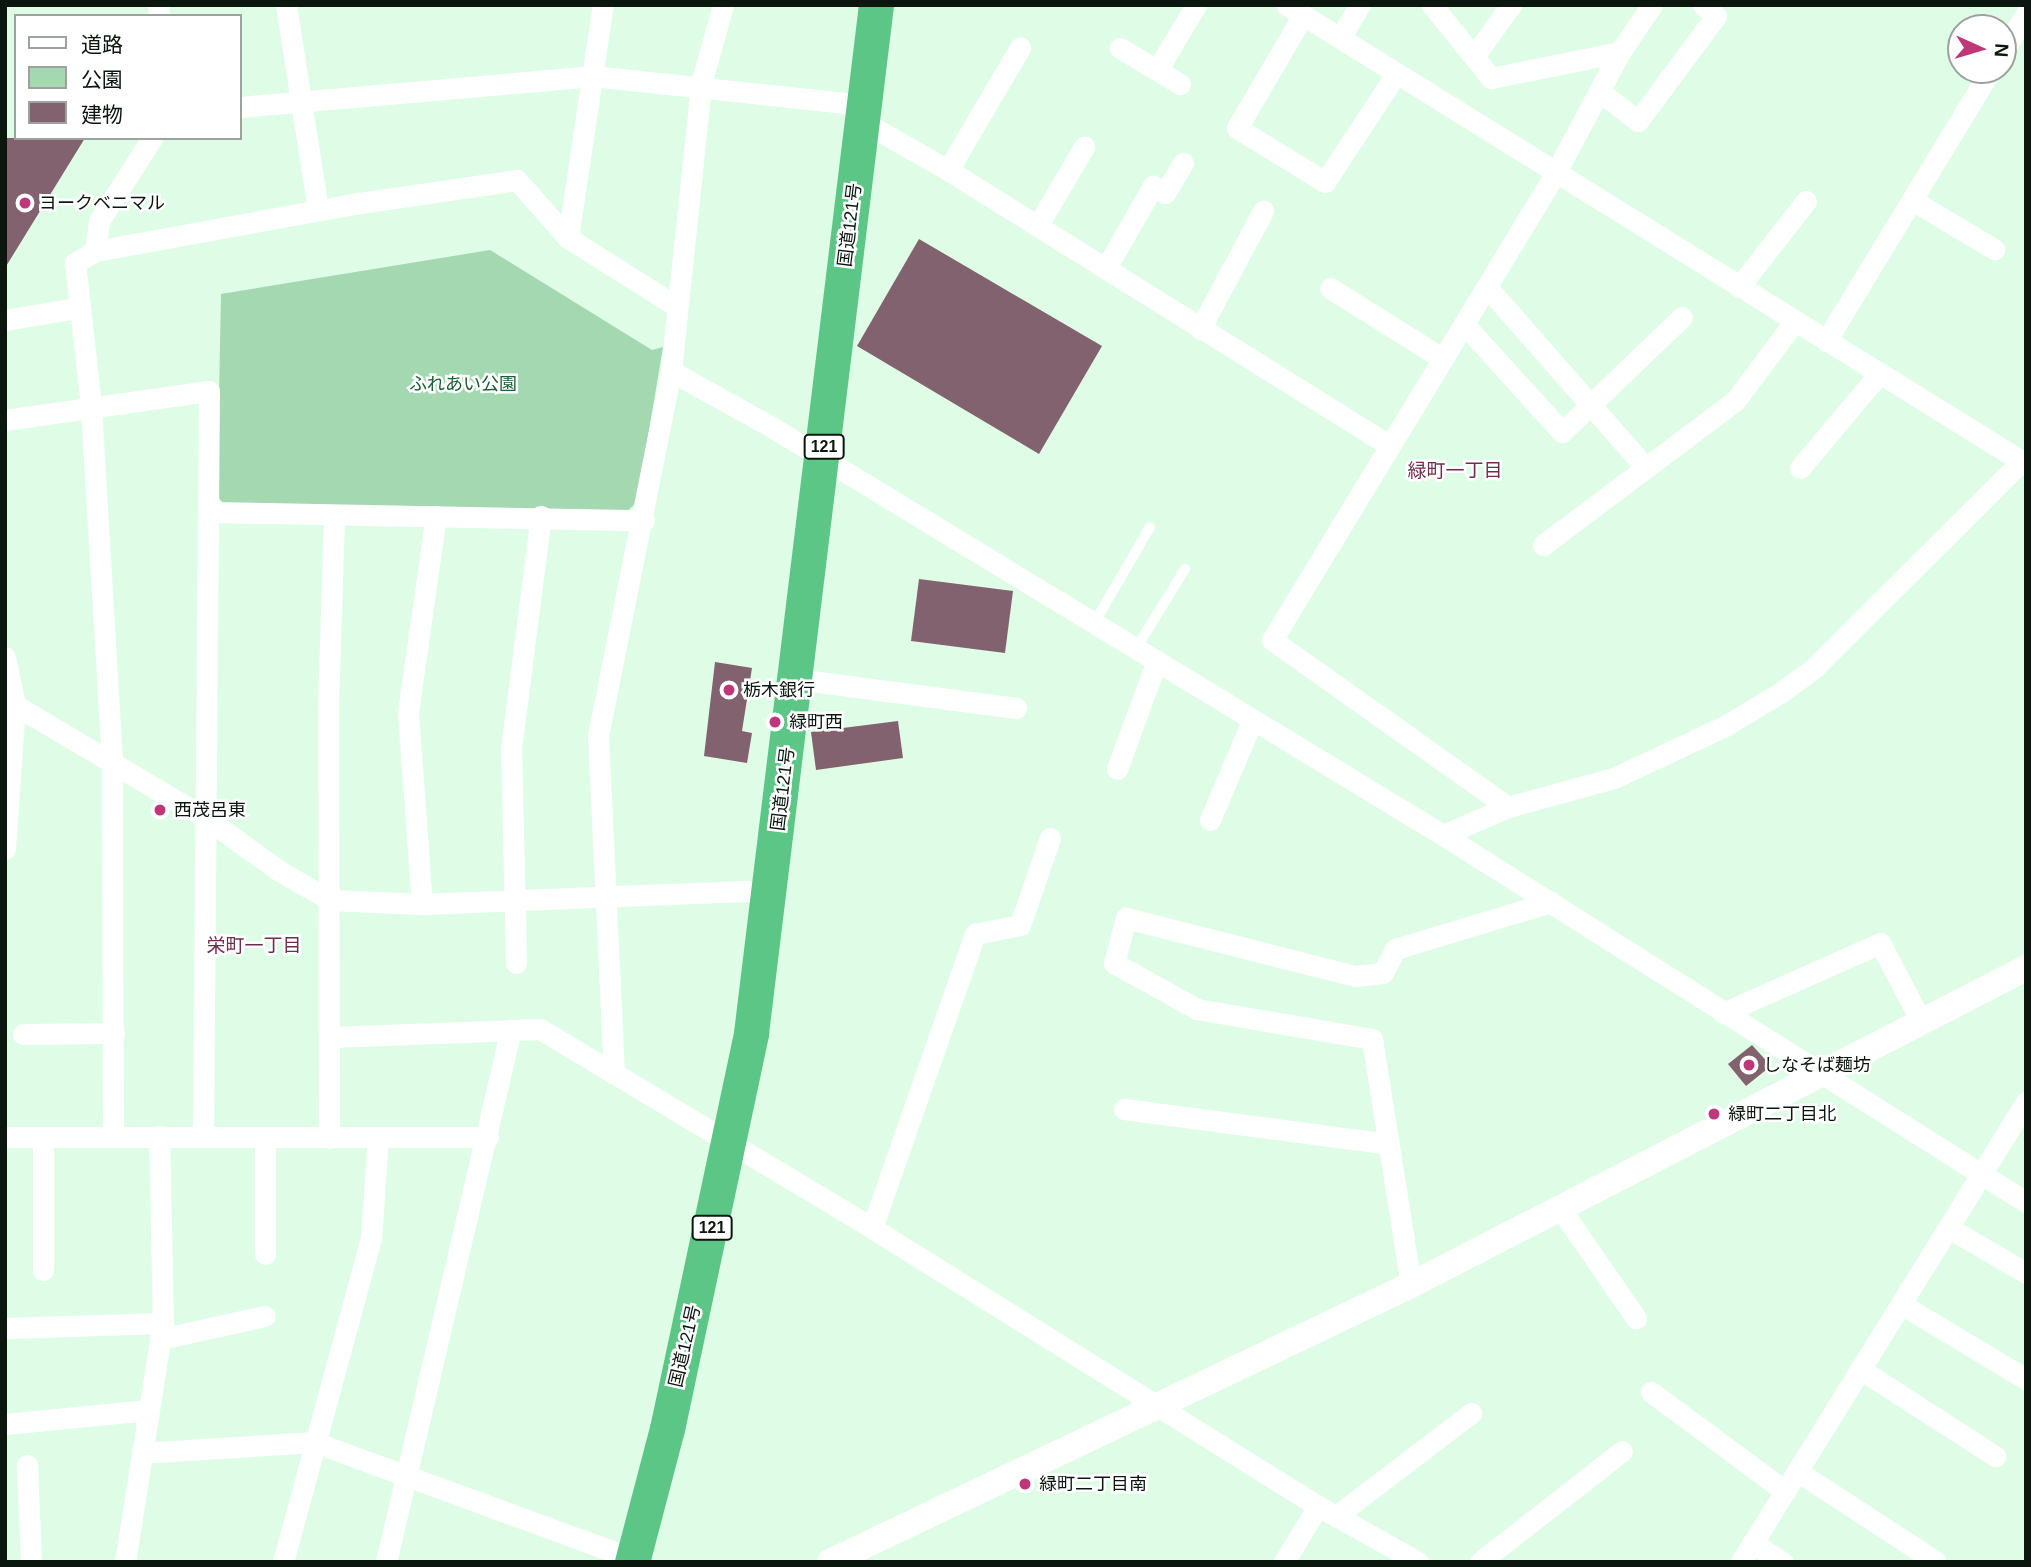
<!DOCTYPE html>
<meta charset="utf-8">
<style>
body{margin:0}
#map{position:relative;width:2031px;height:1567px;overflow:hidden;background:#dffde6;font-family:Helvetica,"Noto Sans JP",sans-serif}
div>[style]{position:absolute}
.green>*{inset:0;background:#a3d8b1}
.building>*{inset:0;background:#82626e}
.service>*{height:10px;margin:-5px;padding:0 5px;transform-origin:5px;border-radius:5px;background:#fff}
.minor>*{height:21px;margin:-10.5px;padding:0 10.5px;transform-origin:10.5px;border-radius:10.5px;background:#fff}
.tertiary>*{height:26px;margin:-13px;padding:0 13px;transform-origin:13px;border-radius:13px;background:#fff}
.trunk>*{height:35px;margin:-17.5px;padding:0 17.5px;transform-origin:17.5px;border-radius:17.5px;background:#5cc687}
.dots>*{width:19px;height:19px;translate:-50% -50%;box-sizing:border-box;border:4px solid #fff;border-radius:50%}
span{translate:-50% -50%;white-space:nowrap;text-align:center;line-height:1.15;-webkit-text-stroke:5px #fff;paint-order:stroke}
.shield-label span{padding:2px 5px;background:#fff;border:2px solid;border-radius:5px;-webkit-text-stroke-width:0}
.shield-label{font-size:16px;color:#0b160e;font-weight:700}
.poi-label{font-size:18px;color:#0b160e}
.left{translate:0 -50%;text-align:left}
.street-label{font-size:18px;color:#0b160e}
.park-label{font-size:18px;color:#1b5d35}
.neighbourhood-label{font-size:19px;color:#702d4b}
.frame{position:absolute;inset:0;border:7px solid #0b160e;pointer-events:none}
.legend{position:absolute;left:14px;top:14px;width:228px;height:126px;box-sizing:border-box;background:#fff;border:2px solid #9da29f;margin:0;padding:9px 12px;list-style:none;font-size:21px;color:#0b160e}
.legend li{display:flex;align-items:center;gap:14px;height:35px}
.legend b{width:35px;border:2px solid #9da29f}
.north{position:absolute;left:1947px;top:14px;width:70px;height:70px;box-sizing:border-box;background:#fff;border:2px solid #9da29f;border-radius:50%;rotate:94deg;font-size:19px;font-weight:700;line-height:28px;text-align:center;color:#0b160e}
.north::after{content:'';display:block;margin:auto;width:24px;height:32px;background:#be3879;clip-path:polygon(50% 0,100% 100%,50% 72%,0 100%)}
</style>
<div id="map">
<div class="green">
<div style="clip-path:polygon(490px 250px,652px 350px,663px 347px,637px 502px,624px 514px,226px 506px,217px 496px,221px 294px)"></div>
</div>
<div class="building">
<div style="clip-path:polygon(5px 138px,85px 138px,5px 268px)"></div>
<div style="clip-path:polygon(919px 239px,1102px 346px,1039px 454px,857px 346px)"></div>
<div style="clip-path:polygon(919px 579px,1013px 591px,1005px 653px,911px 641px)"></div>
<div style="clip-path:polygon(715px 662px,752px 668px,742px 731px,752px 733px,747px 763px,704px 756px)"></div>
<div style="clip-path:polygon(898px 721px,903px 758px,816px 770px,811px 732px)"></div>
<div style="clip-path:polygon(1752px 1045px,1771px 1066px,1746px 1086px,1728px 1064px)"></div>
</div>
<div class="service">
<div style="left:1093px;top:625px;width:113px;rotate:-59.8deg"></div>
<div style="left:1135px;top:650px;width:95px;rotate:-58.3deg"></div>
</div>
<div class="minor">
<div style="left:158px;top:5px;width:11px;rotate:85deg"></div>
<div style="left:286px;top:5px;width:207px;rotate:81.1deg"></div>
<div style="left:1287px;top:5px;width:870px;rotate:31.84deg"></div>
<div style="left:1432px;top:5px;width:94px;rotate:51.1deg"></div>
<div style="left:1491px;top:78px;width:132px;rotate:-11.4deg"></div>
<div style="left:1303px;top:15px;width:131px;rotate:120.3deg"></div>
<div style="left:1237px;top:128px;width:103px;rotate:31.5deg"></div>
<div style="left:1325px;top:182px;width:129px;rotate:-56.7deg"></div>
<div style="left:1340px;top:38px;width:39px;rotate:-59deg"></div>
<div style="left:1120px;top:48px;width:70px;rotate:31deg"></div>
<div style="left:2003px;top:51px;width:44px;rotate:-58.1deg"></div>
<div style="left:1474px;top:56px;width:63px;rotate:-54deg"></div>
<div style="left:1157px;top:70px;width:76px;rotate:-59deg"></div>
<div style="left:1599px;top:91px;width:49px;rotate:37.6deg"></div>
<div style="left:1638px;top:121px;width:131px;rotate:-53.4deg"></div>
<div style="left:1716px;top:16px;width:17px;rotate:-140deg"></div>
<div style="left:240px;top:107px;width:354px;rotate:-5deg"></div>
<div style="left:593px;top:76px;width:273px;rotate:6.1deg"></div>
<div style="left:862px;top:121px;width:99px;rotate:29.7deg"></div>
<div style="left:948px;top:170px;width:521px;rotate:31.98deg"></div>
<div style="left:948px;top:170px;width:142px;rotate:-59.5deg"></div>
<div style="left:1912px;top:200px;width:96px;rotate:30.9deg"></div>
<div style="left:1038px;top:225px;width:91px;rotate:-59.5deg"></div>
<div style="left:568px;top:238px;width:236px;rotate:-81.5deg"></div>
<div style="left:95px;top:251px;width:30px;rotate:-82deg"></div>
<div style="left:99px;top:221px;width:98px;rotate:-57.4deg"></div>
<div style="left:1106px;top:268px;width:95px;rotate:-60.2deg"></div>
<div style="left:1153px;top:186px;width:14px;rotate:30deg"></div>
<div style="left:1165px;top:193px;width:35px;rotate:-59deg"></div>
<div style="left:1487px;top:287px;width:241px;rotate:48.7deg"></div>
<div style="left:1739px;top:287px;width:109px;rotate:-52.1deg"></div>
<div style="left:1330px;top:288px;width:133px;rotate:32.1deg"></div>
<div style="left:5px;top:320px;width:73px;rotate:-9.5deg"></div>
<div style="left:1464px;top:324px;width:146px;rotate:47.8deg"></div>
<div style="left:1562px;top:432px;width:166px;rotate:-43.8deg"></div>
<div style="left:1200px;top:329px;width:134px;rotate:-61.9deg"></div>
<div style="left:1826px;top:341px;width:317px;rotate:-58.7deg"></div>
<div style="left:671px;top:371px;width:113px;rotate:29.1deg"></div>
<div style="left:770px;top:426px;width:788px;rotate:31.29deg"></div>
<div style="left:1443px;top:835px;width:689px;rotate:32.19deg"></div>
<div style="left:5px;top:420px;width:206px;rotate:-8.1deg"></div>
<div style="left:209px;top:391px;width:746px;rotate:90.46deg"></div>
<div style="left:1800px;top:468px;width:123px;rotate:-50deg"></div>
<div style="left:210px;top:512px;width:434px;rotate:1.1deg"></div>
<div style="left:1543px;top:545px;width:240px;rotate:-36.9deg"></div>
<div style="left:1735px;top:401px;width:99px;rotate:-53.2deg"></div>
<div style="left:5px;top:657px;width:49px;rotate:78.2deg"></div>
<div style="left:15px;top:705px;width:144px;rotate:94deg"></div>
<div style="left:796px;top:679px;width:222px;rotate:7.5deg"></div>
<div style="left:5px;top:699px;width:235px;rotate:30.7deg"></div>
<div style="left:207px;top:819px;width:91px;rotate:35.6deg"></div>
<div style="left:281px;top:872px;width:56px;rotate:29.7deg"></div>
<div style="left:330px;top:900px;width:92px;rotate:2.5deg"></div>
<div style="left:422px;top:904px;width:350px;rotate:-2.3deg"></div>
<div style="left:1117px;top:769px;width:113px;rotate:-69.8deg"></div>
<div style="left:1508px;top:807px;width:289px;rotate:-144.7deg"></div>
<div style="left:1272px;top:640px;width:545px;rotate:-58.73deg"></div>
<div style="left:1555px;top:174px;width:138px;rotate:-62deg"></div>
<div style="left:1620px;top:52px;width:57px;rotate:-55.8deg"></div>
<div style="left:1210px;top:820px;width:108px;rotate:-67deg"></div>
<div style="left:1443px;top:835px;width:71px;rotate:-23.3deg"></div>
<div style="left:1508px;top:807px;width:110px;rotate:-15.3deg"></div>
<div style="left:1614px;top:778px;width:123px;rotate:-25.1deg"></div>
<div style="left:1725px;top:726px;width:64px;rotate:-31deg"></div>
<div style="left:1780px;top:693px;width:41px;rotate:-36deg"></div>
<div style="left:1813px;top:669px;width:293px;rotate:-44.9deg"></div>
<div style="left:422px;top:904px;width:193px;rotate:-94.2deg"></div>
<div style="left:408px;top:712px;width:198px;rotate:-81.9deg"></div>
<div style="left:516px;top:963px;width:214px;rotate:-91.3deg"></div>
<div style="left:511px;top:749px;width:235px;rotate:-82.7deg"></div>
<div style="left:1723px;top:1013px;width:172px;rotate:-24deg"></div>
<div style="left:1880px;top:943px;width:90px;rotate:62.3deg"></div>
<div style="left:23px;top:1034px;width:91px;rotate:-0.6deg"></div>
<div style="left:331px;top:1037px;width:209px;rotate:-2.2deg"></div>
<div style="left:540px;top:1029px;width:387px;rotate:30.9deg"></div>
<div style="left:872px;top:1228px;width:526px;rotate:31.94deg"></div>
<div style="left:1318px;top:1506px;width:115px;rotate:29.2deg"></div>
<div style="left:614px;top:1074px;width:338px;rotate:-92.7deg"></div>
<div style="left:598px;top:736px;width:372px;rotate:-78.7deg"></div>
<div style="left:671px;top:371px;width:289px;rotate:-84deg"></div>
<div style="left:701px;top:84px;width:82px;rotate:-74.4deg"></div>
<div style="left:1124px;top:1109px;width:267px;rotate:7.5deg"></div>
<div style="left:113px;top:1136px;width:375px;rotate:-90.2deg"></div>
<div style="left:112px;top:761px;width:357px;rotate:-93.4deg"></div>
<div style="left:91px;top:405px;width:143px;rotate:-96.4deg"></div>
<div style="left:75px;top:263px;width:23px;rotate:-31deg"></div>
<div style="left:95px;top:251px;width:262px;rotate:-10.3deg"></div>
<div style="left:353px;top:204px;width:166px;rotate:-8.3deg"></div>
<div style="left:517px;top:180px;width:77px;rotate:48.7deg"></div>
<div style="left:568px;top:238px;width:128px;rotate:32.2deg"></div>
<div style="left:5px;top:1137px;width:483px"></div>
<div style="left:43px;top:1137px;width:133px;rotate:90deg"></div>
<div style="left:329px;top:1138px;width:430px;rotate:-90.1deg"></div>
<div style="left:328px;top:708px;width:193px;rotate:-88.2deg"></div>
<div style="left:1560px;top:1208px;width:134px;rotate:55.4deg"></div>
<div style="left:872px;top:1228px;width:312px;rotate:-70.7deg"></div>
<div style="left:975px;top:934px;width:46px;rotate:-11.3deg"></div>
<div style="left:1020px;top:925px;width:92px;rotate:-71deg"></div>
<div style="left:1949px;top:1228px;width:89px;rotate:30.3deg"></div>
<div style="left:265px;top:1254px;width:117px;rotate:-90deg"></div>
<div style="left:1411px;top:1285px;width:249px;rotate:-99deg"></div>
<div style="left:1372px;top:1039px;width:178px;rotate:-170.3deg"></div>
<div style="left:1197px;top:1009px;width:95px;rotate:-151deg"></div>
<div style="left:1114px;top:963px;width:47px;rotate:-75.1deg"></div>
<div style="left:1126px;top:918px;width:236px;rotate:14.2deg"></div>
<div style="left:1355px;top:976px;width:28px;rotate:-6deg"></div>
<div style="left:1383px;top:973px;width:27px;rotate:-63deg"></div>
<div style="left:1395px;top:949px;width:163px;rotate:-16.8deg"></div>
<div style="left:1901px;top:1304px;width:146px;rotate:31deg"></div>
<div style="left:5px;top:1328px;width:158px;rotate:-1.8deg"></div>
<div style="left:160px;top:1339px;width:107px;rotate:-12.4deg"></div>
<div style="left:1860px;top:1369px;width:161px;rotate:32.8deg"></div>
<div style="left:1651px;top:1392px;width:167px;rotate:36.5deg"></div>
<div style="left:5px;top:1424px;width:144px;rotate:-5.6deg"></div>
<div style="left:142px;top:1453px;width:172px;rotate:-3.7deg"></div>
<div style="left:314px;top:1442px;width:340px;rotate:20.1deg"></div>
<div style="left:27px;top:1465px;width:97px;rotate:87.6deg"></div>
<div style="left:1797px;top:1471px;width:165px;rotate:33.1deg"></div>
<div style="left:1336px;top:1516px;width:170px;rotate:-37.3deg"></div>
<div style="left:1752px;top:1543px;width:36px;rotate:32deg"></div>
<div style="left:125px;top:1562px;width:242px;rotate:-81deg"></div>
<div style="left:163px;top:1323px;width:187px;rotate:-91.2deg"></div>
<div style="left:283px;top:1562px;width:336px;rotate:-74.8deg"></div>
<div style="left:371px;top:1238px;width:99px;rotate:-86deg"></div>
<div style="left:386px;top:1562px;width:547px;rotate:-76.8deg"></div>
<div style="left:1284px;top:1562px;width:66px;rotate:-58.7deg"></div>
<div style="left:1480px;top:1562px;width:180px;rotate:-38deg"></div>
<div style="left:1741px;top:1562px;width:541px;rotate:-58.22deg"></div>
</div>
<div class="tertiary">
<div style="left:830px;top:1562px;width:644px;rotate:-25.49deg"></div>
<div style="left:1411px;top:1285px;width:692px;rotate:-27.27deg"></div>
</div>
<div class="trunk">
<div style="left:632px;top:1562px;width:138px;rotate:-75.3deg"></div>
<div style="left:667px;top:1429px;width:405px;rotate:-78deg"></div>
<div style="left:751px;top:1033px;width:1036px;rotate:-83.07deg"></div>
</div>
<div class="dots">
<div style="left:25px;top:203px;background:#be3879"></div>
<div style="left:729px;top:690px;background:#be3879"></div>
<div style="left:775px;top:722px;background:#be3879"></div>
<div style="left:160px;top:810px;background:#be3879"></div>
<div style="left:1749px;top:1065px;background:#be3879"></div>
<div style="left:1714px;top:1114px;background:#be3879"></div>
<div style="left:1025px;top:1484px;background:#be3879"></div>
</div>
<div class="shield-label">
<span style="left:824px;top:447px">121</span>
<span style="left:712px;top:1228px">121</span>
</div>
<div class="poi-label">
<span class="left" style="left:39px;top:203px">ヨークベニマル</span>
<span class="left" style="left:743px;top:690px">栃木銀行</span>
<span class="left" style="left:789px;top:722px">緑町西</span>
<span class="left" style="left:174px;top:810px">西茂呂東</span>
<span class="left" style="left:1763px;top:1065px">しなそば麺坊</span>
<span class="left" style="left:1728px;top:1114px">緑町二丁目北</span>
<span class="left" style="left:1039px;top:1484px">緑町二丁目南</span>
</div>
<div class="street-label">
<span style="left:850px;top:225px;rotate:-83deg">国道121号</span>
<span style="left:783px;top:789px;rotate:-83deg">国道121号</span>
<span style="left:685px;top:1346px;rotate:-77deg">国道121号</span>
</div>
<div class="park-label">
<span style="left:463px;top:384px">ふれあい公園</span>
</div>
<div class="neighbourhood-label">
<span style="left:1455px;top:471px">緑町一丁目</span>
<span style="left:254px;top:946px">栄町一丁目</span>
</div>
<div class="frame"></div>
<ul class="legend">
<li><b style="height:9px;background:#fff"></b>道路</li>
<li><b style="height:19px;background:#a3d8b1"></b>公園</li>
<li><b style="height:19px;background:#82626e"></b>建物</li>
</ul>
<div class="north">N</div>
</div>
